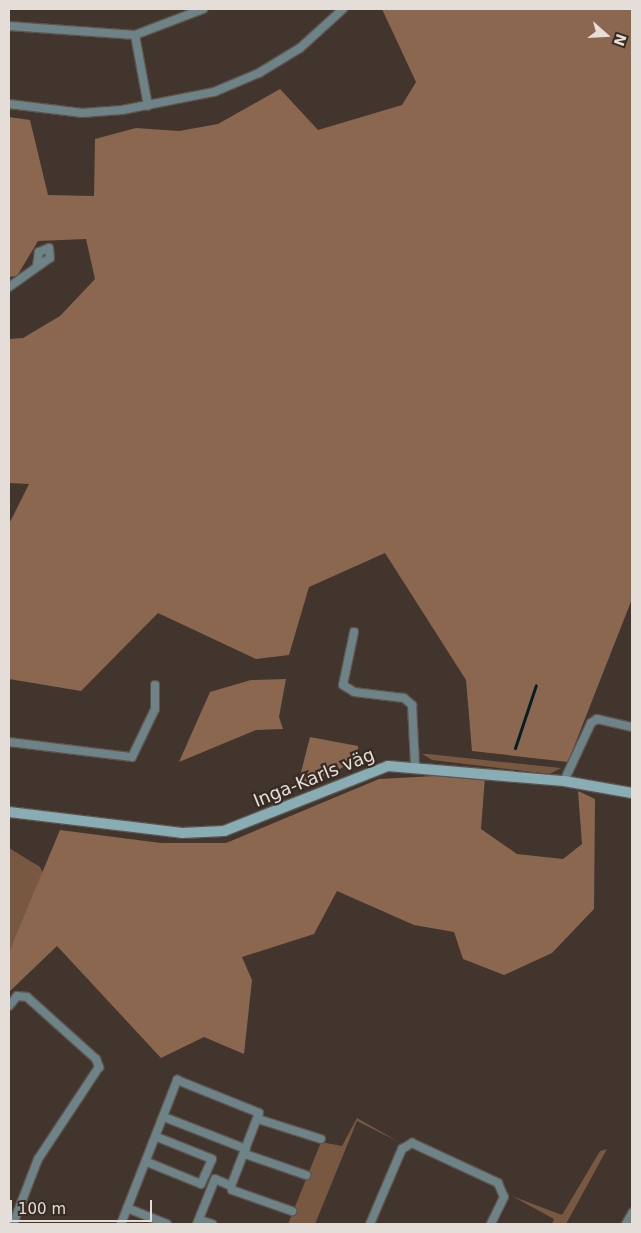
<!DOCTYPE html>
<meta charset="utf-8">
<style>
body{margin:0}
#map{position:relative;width:641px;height:1233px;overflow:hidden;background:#41352d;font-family:"DejaVu Sans",sans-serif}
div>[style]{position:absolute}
.green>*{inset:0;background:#795842}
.forest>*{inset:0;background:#8b674f}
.stream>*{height:3px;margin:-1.5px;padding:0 1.5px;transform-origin:1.5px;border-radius:1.5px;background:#031f24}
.roads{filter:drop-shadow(1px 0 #5f534c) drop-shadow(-1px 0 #5f534c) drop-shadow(0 1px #5f534c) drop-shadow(0 -1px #5f534c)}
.street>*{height:8px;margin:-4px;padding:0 4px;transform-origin:4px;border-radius:4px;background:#6d8387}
.secondary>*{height:10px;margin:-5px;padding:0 5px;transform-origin:5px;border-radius:5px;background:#89adb4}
span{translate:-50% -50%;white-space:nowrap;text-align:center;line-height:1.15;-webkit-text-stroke:4.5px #372b23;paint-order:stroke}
.street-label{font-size:18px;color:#e5ddd7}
.frame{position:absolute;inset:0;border:10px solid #e5ddd7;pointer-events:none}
.north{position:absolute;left:581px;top:10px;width:50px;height:50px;-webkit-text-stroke:4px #372b23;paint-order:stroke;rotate:109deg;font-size:14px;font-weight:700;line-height:20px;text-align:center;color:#e5ddd7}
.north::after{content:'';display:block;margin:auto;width:18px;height:22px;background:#e5ddd7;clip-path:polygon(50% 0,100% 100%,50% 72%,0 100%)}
.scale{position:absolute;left:10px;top:1200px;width:142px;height:22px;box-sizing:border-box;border:2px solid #e5ddd7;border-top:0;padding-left:6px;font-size:15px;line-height:18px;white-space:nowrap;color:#e5ddd7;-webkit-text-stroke:4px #372b23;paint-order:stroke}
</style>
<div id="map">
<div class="green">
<div style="clip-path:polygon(422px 754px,428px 754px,561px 768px,550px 774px,432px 760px)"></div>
<div style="clip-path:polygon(9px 848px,40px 867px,44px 875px,9px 952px)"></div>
<div style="clip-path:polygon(357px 1118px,399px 1142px,357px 1121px,315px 1224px,288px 1224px,321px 1142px,342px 1146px)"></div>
<div style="clip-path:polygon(607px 1149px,566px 1224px,552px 1224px,554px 1219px,512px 1196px,562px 1215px,600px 1151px)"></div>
</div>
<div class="forest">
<div style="clip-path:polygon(382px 9px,632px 9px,632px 599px,568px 762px,472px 751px,466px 680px,385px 553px,309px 587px,289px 655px,256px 659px,158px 613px,81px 691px,9px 679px,9px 524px,29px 484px,9px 483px,9px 339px,23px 338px,60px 316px,95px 279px,86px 239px,38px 241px,17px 276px,9px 277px,9px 117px,30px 120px,48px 195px,94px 196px,95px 139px,136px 128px,179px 131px,218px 124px,280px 89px,318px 130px,402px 105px,416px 82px)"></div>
<div style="clip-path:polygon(286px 679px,279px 717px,283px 729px,256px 730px,179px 762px,210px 692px,251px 680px)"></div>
<div style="clip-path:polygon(310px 737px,358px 746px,359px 760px,291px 791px,299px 780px)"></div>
<div style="clip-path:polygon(435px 776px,485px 777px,481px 829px,517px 854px,563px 859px,582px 844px,578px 791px,595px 799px,594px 909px,552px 953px,504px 975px,463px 959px,454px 932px,414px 925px,337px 891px,314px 934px,242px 957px,252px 980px,244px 1054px,204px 1037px,161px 1058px,57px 946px,9px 992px,9px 952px,60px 830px,161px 843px,226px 843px,379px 779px)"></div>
</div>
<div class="stream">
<div style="left:515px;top:748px;width:66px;rotate:-71.6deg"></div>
</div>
<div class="roads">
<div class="street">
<div style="left:9px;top:26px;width:126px;rotate:4.1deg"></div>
<div style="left:135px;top:35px;width:73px;rotate:-20.9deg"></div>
<div style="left:135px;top:35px;width:72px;rotate:79.6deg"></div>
<div style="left:9px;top:104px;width:74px;rotate:7deg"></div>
<div style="left:82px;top:113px;width:40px;rotate:-4.3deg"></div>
<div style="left:122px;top:110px;width:94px;rotate:-11.1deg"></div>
<div style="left:214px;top:92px;width:49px;rotate:-22.9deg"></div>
<div style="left:259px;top:73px;width:48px;rotate:-31.4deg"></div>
<div style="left:300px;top:48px;width:58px;rotate:-42.2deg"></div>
<div style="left:9px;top:287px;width:50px;rotate:-35.3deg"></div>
<div style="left:50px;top:258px;width:10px;rotate:-96deg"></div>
<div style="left:49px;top:248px;width:11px;rotate:158deg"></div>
<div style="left:39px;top:252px;width:14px;rotate:98deg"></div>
<div style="left:354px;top:632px;width:54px;rotate:101.7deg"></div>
<div style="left:343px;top:685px;width:13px;rotate:32deg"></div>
<div style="left:354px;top:692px;width:50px;rotate:6.8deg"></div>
<div style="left:404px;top:698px;width:11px;rotate:41deg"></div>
<div style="left:412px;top:705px;width:60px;rotate:87.1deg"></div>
<div style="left:9px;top:742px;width:124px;rotate:7deg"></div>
<div style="left:132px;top:757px;width:53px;rotate:-64.4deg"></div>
<div style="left:155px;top:709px;width:24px;rotate:-90deg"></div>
<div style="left:564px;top:781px;width:64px;rotate:-65deg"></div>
<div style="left:591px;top:723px;width:7px;rotate:-34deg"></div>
<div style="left:597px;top:719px;width:36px;rotate:13deg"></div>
<div style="left:9px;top:1006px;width:13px;rotate:-51deg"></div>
<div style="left:17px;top:996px;width:10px;rotate:6deg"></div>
<div style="left:27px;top:997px;width:93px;rotate:41.9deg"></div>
<div style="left:96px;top:1059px;width:9px;rotate:69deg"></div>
<div style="left:99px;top:1067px;width:110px;rotate:123.5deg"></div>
<div style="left:38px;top:1159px;width:70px;rotate:111deg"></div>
<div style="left:164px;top:1117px;width:88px;rotate:21.3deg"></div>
<div style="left:258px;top:1119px;width:66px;rotate:17.6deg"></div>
<div style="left:245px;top:1154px;width:65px;rotate:19deg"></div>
<div style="left:147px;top:1162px;width:58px;rotate:22.2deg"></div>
<div style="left:201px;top:1184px;width:10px;rotate:-66deg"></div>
<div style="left:205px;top:1175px;width:17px;rotate:-66deg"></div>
<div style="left:212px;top:1159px;width:59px;rotate:-158.2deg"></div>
<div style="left:231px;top:1186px;width:4px;rotate:76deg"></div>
<div style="left:232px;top:1190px;width:64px;rotate:19.3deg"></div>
<div style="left:127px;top:1208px;width:43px;rotate:21.8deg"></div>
<div style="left:200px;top:1220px;width:13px;rotate:18deg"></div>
<div style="left:121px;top:1224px;width:155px;rotate:-68.7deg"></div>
<div style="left:177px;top:1080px;width:88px;rotate:21.9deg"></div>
<div style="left:259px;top:1113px;width:78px;rotate:111deg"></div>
<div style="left:231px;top:1186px;width:17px;rotate:-156deg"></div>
<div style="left:215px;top:1179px;width:48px;rotate:111.8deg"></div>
<div style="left:370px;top:1224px;width:82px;rotate:-66.9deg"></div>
<div style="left:402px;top:1149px;width:12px;rotate:-31deg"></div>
<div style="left:412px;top:1143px;width:95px;rotate:24.9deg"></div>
<div style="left:498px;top:1183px;width:15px;rotate:67deg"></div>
<div style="left:504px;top:1197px;width:30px;rotate:116deg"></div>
<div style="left:626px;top:1224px;width:13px;rotate:-61deg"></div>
</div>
<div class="secondary">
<div style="left:9px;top:812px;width:174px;rotate:6.9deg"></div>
<div style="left:182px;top:833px;width:42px;rotate:-2.7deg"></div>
<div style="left:224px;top:831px;width:176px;rotate:-21.6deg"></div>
<div style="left:388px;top:766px;width:177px;rotate:4.9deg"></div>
<div style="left:564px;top:781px;width:69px;rotate:10deg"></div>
</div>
</div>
<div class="street-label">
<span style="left:314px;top:778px;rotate:-22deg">Inga-Karls väg</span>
</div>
<div class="frame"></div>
<div class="north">N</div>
<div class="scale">100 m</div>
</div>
